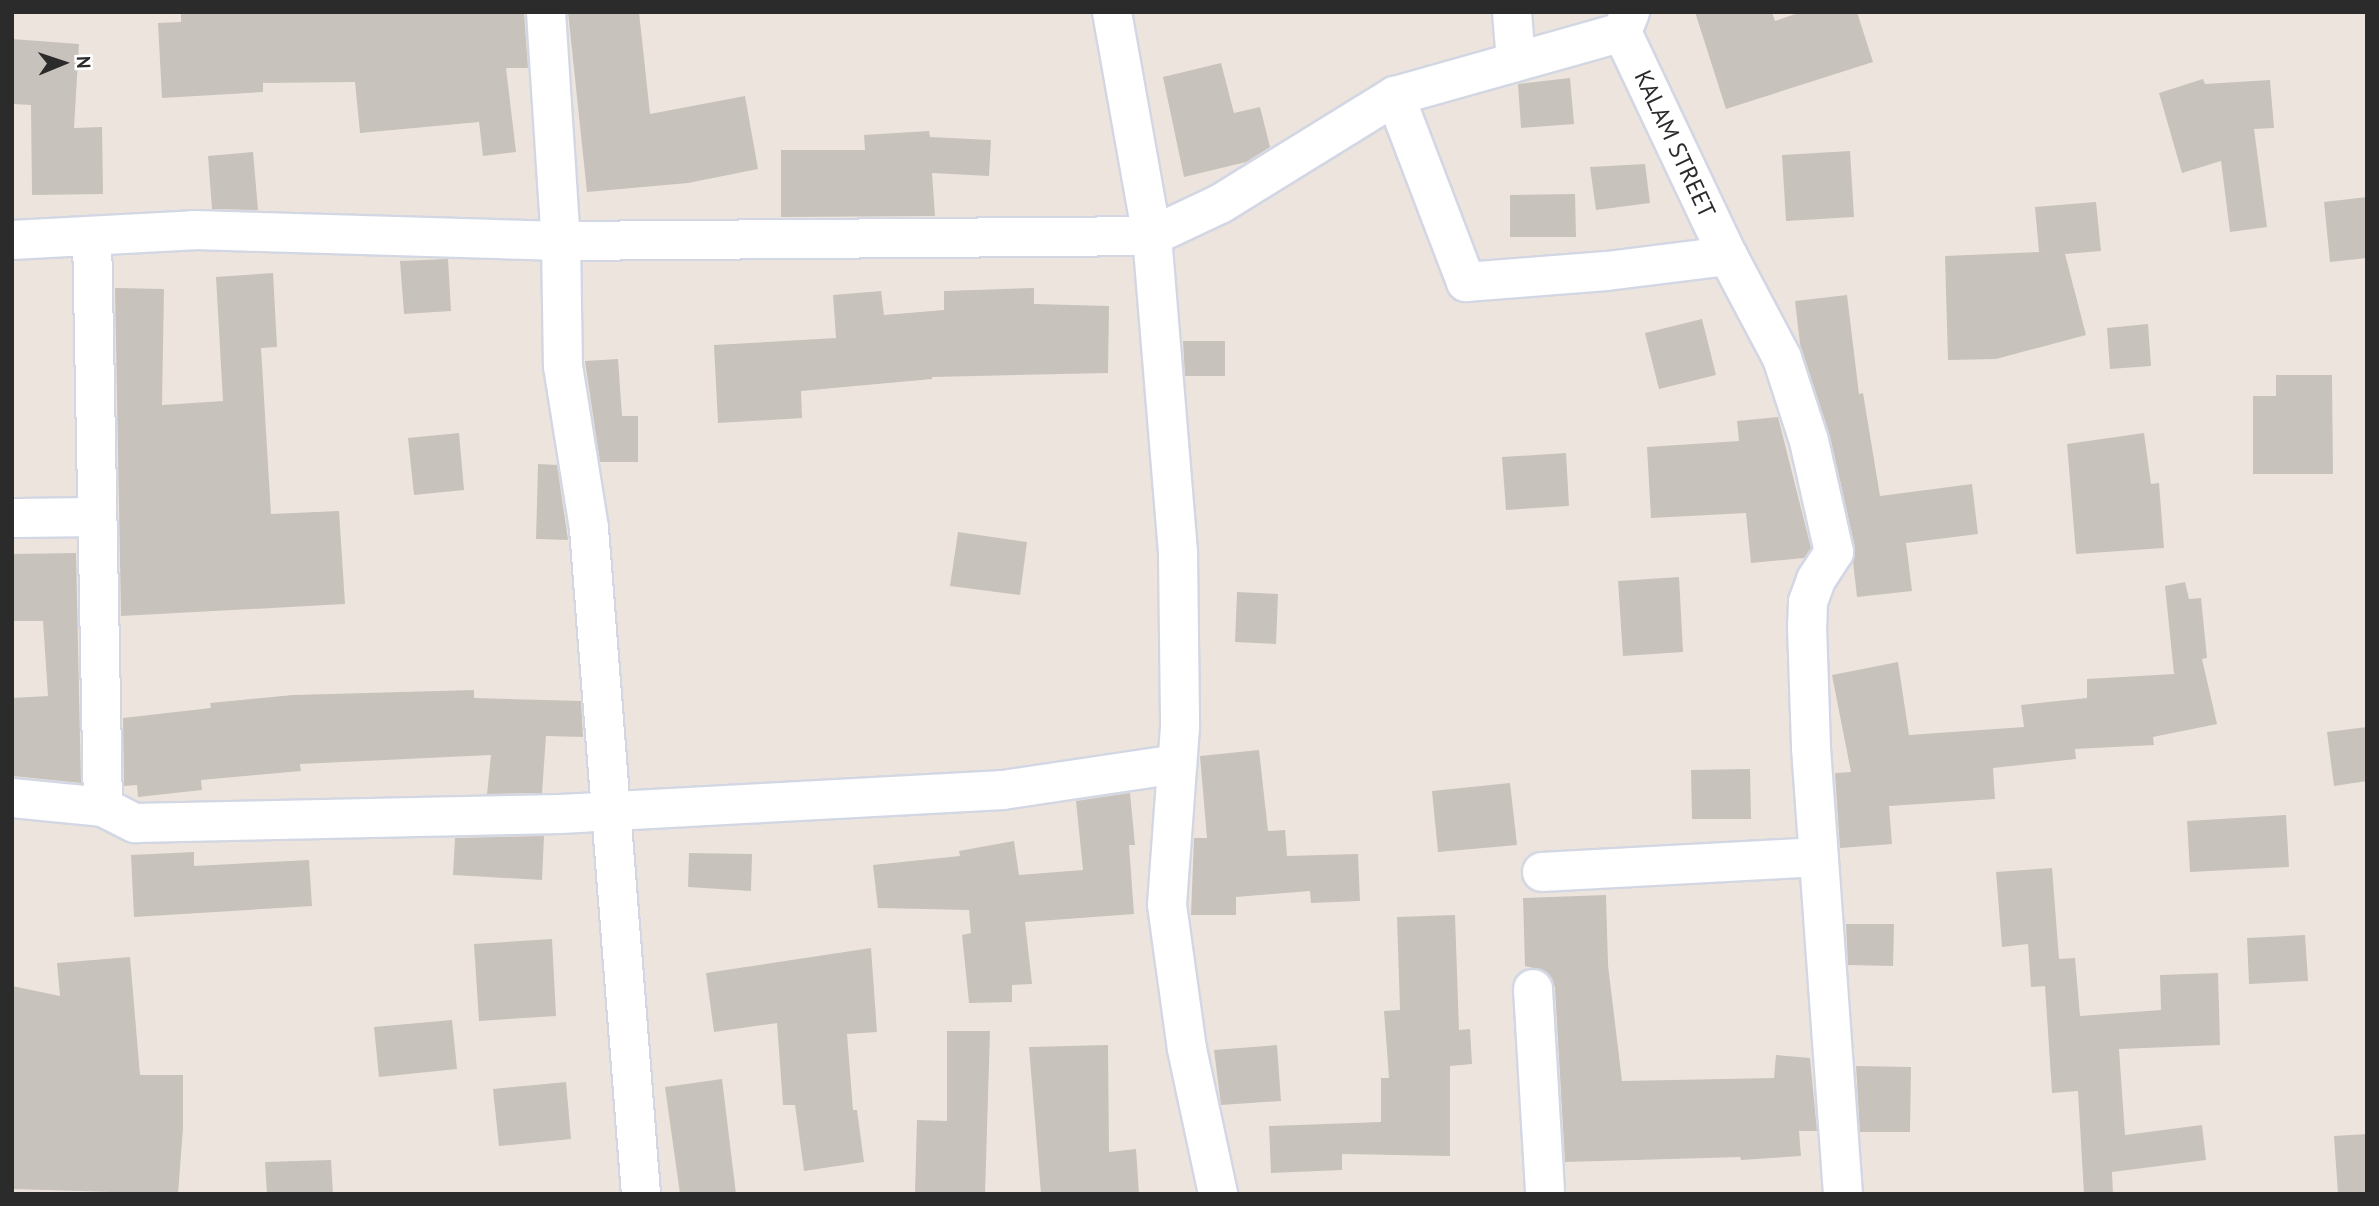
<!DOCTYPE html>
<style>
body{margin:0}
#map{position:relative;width:2379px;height:1206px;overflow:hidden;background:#ede5dd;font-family:"PT Sans",sans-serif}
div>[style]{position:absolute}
.building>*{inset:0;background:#c8c2bc}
.roads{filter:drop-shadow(2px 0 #d2d7e3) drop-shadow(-2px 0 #d2d7e3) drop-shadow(0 2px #d2d7e3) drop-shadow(0 -2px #d2d7e3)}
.street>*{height:38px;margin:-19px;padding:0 19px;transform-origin:19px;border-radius:19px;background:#fff}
span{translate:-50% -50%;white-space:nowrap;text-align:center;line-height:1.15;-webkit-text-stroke:6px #fff;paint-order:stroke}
.street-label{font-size:24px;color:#2b2b2b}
.frame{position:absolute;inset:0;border:14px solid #2b2b2b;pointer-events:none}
.north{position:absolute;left:28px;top:28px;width:70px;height:70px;-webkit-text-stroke:5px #fff;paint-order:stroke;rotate:88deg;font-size:19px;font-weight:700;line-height:28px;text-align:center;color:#2b2b2b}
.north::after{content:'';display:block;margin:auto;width:24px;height:32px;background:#2b2b2b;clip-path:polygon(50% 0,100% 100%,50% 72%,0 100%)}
</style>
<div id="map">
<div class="building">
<div style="clip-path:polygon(181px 12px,524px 12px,528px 68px,506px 68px,516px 152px,483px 156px,479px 122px,360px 133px,355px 82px,263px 83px,263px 92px,162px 98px,158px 23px,181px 22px)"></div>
<div style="clip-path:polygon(568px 12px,639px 12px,650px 114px,745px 96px,758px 169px,688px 183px,587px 192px)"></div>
<div style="clip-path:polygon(1695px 12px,1772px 12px,1775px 21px,1801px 12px,1857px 12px,1873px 62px,1726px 109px)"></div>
<div style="clip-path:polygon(12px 39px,79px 44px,74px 128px,102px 127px,103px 194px,32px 195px,31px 105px,12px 104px)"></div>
<div style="clip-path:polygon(1221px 63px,1234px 113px,1260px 107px,1270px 147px,1246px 162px,1184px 177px,1163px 77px)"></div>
<div style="clip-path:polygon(1570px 78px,1574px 124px,1521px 128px,1518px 84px)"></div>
<div style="clip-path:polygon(2203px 79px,2205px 84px,2270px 80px,2274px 128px,2254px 129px,2267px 227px,2230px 232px,2221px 161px,2182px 173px,2159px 93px)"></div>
<div style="clip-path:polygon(929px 131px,930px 137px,991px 140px,989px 176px,932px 173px,935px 216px,781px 217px,781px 150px,865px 150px,864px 135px)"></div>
<div style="clip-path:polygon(1850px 151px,1854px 217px,1786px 221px,1782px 155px)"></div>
<div style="clip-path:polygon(253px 152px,258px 210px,212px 209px,208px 156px)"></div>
<div style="clip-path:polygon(1645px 164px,1650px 203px,1596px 210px,1590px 167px)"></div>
<div style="clip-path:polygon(1575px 194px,1576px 237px,1510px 237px,1510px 195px)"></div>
<div style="clip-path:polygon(2367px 197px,2367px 258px,2330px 262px,2324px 202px)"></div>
<div style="clip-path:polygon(2096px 202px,2101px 251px,2065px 254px,2086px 335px,1996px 359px,1948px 360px,1945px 256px,2039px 252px,2035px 207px)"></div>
<div style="clip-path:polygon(448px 259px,451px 311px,404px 314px,400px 261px)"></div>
<div style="clip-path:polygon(273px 273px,277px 347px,261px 348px,271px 514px,339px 511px,345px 604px,121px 616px,115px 288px,164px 289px,162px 405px,223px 401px,216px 277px)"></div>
<div style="clip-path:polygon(1034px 288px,1034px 304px,1109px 306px,1108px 373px,932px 377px,932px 379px,801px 391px,802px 418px,718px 423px,714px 345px,836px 338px,833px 295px,881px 291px,884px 315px,944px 310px,944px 291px)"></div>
<div style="clip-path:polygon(1847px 295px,1859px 394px,1863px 393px,1880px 496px,1972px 484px,1978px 534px,1906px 543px,1912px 591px,1857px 597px,1853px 562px,1855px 547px,1830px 436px,1800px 344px,1795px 301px)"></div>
<div style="clip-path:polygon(1702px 319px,1716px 375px,1659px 389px,1645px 333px)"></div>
<div style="clip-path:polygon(2148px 324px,2151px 366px,2110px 369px,2107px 328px)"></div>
<div style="clip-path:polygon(1183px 341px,1225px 341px,1225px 376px,1185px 376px)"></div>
<div style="clip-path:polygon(618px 359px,622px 416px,638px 416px,638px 462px,600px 462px,585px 361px)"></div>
<div style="clip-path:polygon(2276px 375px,2332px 375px,2333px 474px,2253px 474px,2253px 396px,2276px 396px)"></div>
<div style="clip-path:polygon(1778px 417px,1811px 548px,1804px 558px,1751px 563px,1746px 513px,1651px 518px,1647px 447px,1739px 441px,1737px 421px)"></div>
<div style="clip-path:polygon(459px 433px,464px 490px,414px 495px,408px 438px)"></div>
<div style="clip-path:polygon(2144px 433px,2151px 484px,2159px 483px,2164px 548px,2076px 554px,2067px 444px)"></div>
<div style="clip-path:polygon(1566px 453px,1569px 506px,1506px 510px,1502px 457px)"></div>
<div style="clip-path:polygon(538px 464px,557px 465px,568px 540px,536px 539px)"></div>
<div style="clip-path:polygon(958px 532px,1027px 542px,1020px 595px,950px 586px)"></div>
<div style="clip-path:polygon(76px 553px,81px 783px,13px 776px,12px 698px,48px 696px,43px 621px,12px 621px,12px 554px)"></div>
<div style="clip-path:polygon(1679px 577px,1683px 652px,1623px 656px,1618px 581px)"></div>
<div style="clip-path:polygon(2185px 582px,2189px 599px,2201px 598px,2207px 658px,2202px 659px,2217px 724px,2153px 737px,2154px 745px,2075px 749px,2076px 759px,1993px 768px,1995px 799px,1889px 806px,1892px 844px,1840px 848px,1835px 773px,1851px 772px,1832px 675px,1898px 662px,1909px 735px,2024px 727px,2021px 705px,2087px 698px,2087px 679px,2174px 674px,2165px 586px)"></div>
<div style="clip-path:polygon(1237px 592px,1278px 594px,1276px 644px,1235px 642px)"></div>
<div style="clip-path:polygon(474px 690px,474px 698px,581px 701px,583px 737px,546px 736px,542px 793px,487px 794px,491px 755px,300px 764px,301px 771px,201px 780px,202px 790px,138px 797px,137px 785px,124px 786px,123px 718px,211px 708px,210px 703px,293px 695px)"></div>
<div style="clip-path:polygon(2367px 727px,2367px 781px,2334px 786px,2327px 732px)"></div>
<div style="clip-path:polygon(1259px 750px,1268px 831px,1285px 830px,1287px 856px,1358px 854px,1360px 901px,1311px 903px,1310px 891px,1236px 897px,1236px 915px,1191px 915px,1194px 838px,1207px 838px,1200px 756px)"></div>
<div style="clip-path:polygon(1750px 769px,1751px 819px,1692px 819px,1691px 770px)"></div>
<div style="clip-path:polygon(1510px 783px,1517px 845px,1438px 852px,1432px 791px)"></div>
<div style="clip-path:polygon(1130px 793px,1135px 845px,1129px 845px,1134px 914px,1025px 922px,1032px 984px,1012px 985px,1012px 1002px,969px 1003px,962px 935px,971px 933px,969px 910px,878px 908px,873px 865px,960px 856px,959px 851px,1014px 841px,1019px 875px,1083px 870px,1076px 801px)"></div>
<div style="clip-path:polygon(2286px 815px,2289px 867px,2190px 872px,2187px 821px)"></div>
<div style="clip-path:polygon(544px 836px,542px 880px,453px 875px,455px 838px)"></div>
<div style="clip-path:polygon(194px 852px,194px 866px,309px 860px,312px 906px,134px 917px,131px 855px)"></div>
<div style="clip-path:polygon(689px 853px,752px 854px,751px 891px,688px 887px)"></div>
<div style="clip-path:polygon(2052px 868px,2059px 959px,2075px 958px,2080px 1016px,2161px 1010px,2160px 975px,2218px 973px,2220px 1045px,2119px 1049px,2125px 1135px,2202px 1125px,2206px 1160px,2112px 1172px,2113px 1194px,2084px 1194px,2078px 1091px,2052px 1093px,2045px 986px,2031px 987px,2028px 944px,2002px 947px,1996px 872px)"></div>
<div style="clip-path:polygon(1606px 895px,1608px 965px,1622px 1081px,1774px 1078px,1776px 1055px,1810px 1058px,1817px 1131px,1799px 1131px,1801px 1156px,1741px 1160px,1740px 1157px,1565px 1162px,1555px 988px,1552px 978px,1543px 970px,1525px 966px,1523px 898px)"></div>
<div style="clip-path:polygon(1455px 915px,1459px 1030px,1470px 1029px,1472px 1064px,1450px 1066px,1450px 1156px,1342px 1154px,1342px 1170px,1271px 1173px,1269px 1126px,1381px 1122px,1381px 1078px,1389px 1078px,1384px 1011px,1400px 1010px,1397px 917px)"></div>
<div style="clip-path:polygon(1846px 924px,1894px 924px,1893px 966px,1848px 965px)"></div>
<div style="clip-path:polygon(2305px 935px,2308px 981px,2249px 984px,2247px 938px)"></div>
<div style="clip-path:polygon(552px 939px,556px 1016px,479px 1021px,474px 944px)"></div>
<div style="clip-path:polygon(871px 948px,877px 1032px,847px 1034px,853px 1110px,857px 1110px,864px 1162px,804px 1171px,795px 1105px,783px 1105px,777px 1023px,714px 1032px,706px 973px)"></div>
<div style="clip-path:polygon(130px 957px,140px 1075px,183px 1075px,183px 1128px,178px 1194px,12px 1189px,12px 986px,60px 996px,57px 963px)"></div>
<div style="clip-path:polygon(452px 1020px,457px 1069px,379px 1077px,374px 1027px)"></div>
<div style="clip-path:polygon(947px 1031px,990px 1031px,985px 1194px,915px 1194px,917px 1120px,947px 1121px)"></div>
<div style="clip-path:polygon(1108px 1045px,1109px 1152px,1136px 1149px,1139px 1194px,1041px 1194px,1029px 1047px)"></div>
<div style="clip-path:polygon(1277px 1045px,1281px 1101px,1221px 1105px,1214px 1050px)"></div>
<div style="clip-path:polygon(1856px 1066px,1911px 1067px,1910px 1132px,1860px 1132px)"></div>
<div style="clip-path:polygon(722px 1079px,736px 1194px,680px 1194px,665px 1087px)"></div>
<div style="clip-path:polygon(566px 1082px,571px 1139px,499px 1146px,493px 1089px)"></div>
<div style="clip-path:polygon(2367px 1134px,2367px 1194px,2338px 1194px,2334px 1136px)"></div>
<div style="clip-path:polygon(331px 1160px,333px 1194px,267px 1194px,265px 1162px)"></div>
</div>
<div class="roads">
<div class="street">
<div style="left:546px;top:12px;width:229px;rotate:86.3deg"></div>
<div style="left:561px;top:241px;width:591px;rotate:-0.48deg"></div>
<div style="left:1152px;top:236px;width:320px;rotate:85.3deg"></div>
<div style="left:1178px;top:555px;width:172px;rotate:89.3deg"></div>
<div style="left:1180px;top:727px;width:178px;rotate:94.2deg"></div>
<div style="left:1167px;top:905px;width:145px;rotate:82.1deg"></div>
<div style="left:1187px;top:1049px;width:148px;rotate:77.9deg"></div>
<div style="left:1112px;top:12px;width:228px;rotate:79.9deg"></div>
<div style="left:1152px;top:236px;width:75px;rotate:-25.2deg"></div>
<div style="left:1220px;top:204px;width:206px;rotate:-31.7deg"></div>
<div style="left:1395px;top:96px;width:236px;rotate:-15.7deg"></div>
<div style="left:1622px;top:32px;width:22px;rotate:-68deg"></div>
<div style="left:1512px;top:12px;width:50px;rotate:85.4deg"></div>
<div style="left:1622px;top:32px;width:248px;rotate:64.7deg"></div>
<div style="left:1395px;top:96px;width:199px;rotate:69.1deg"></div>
<div style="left:1466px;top:282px;width:141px;rotate:-4.5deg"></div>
<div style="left:1607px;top:271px;width:122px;rotate:-7.1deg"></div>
<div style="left:1728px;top:256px;width:115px;rotate:62.1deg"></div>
<div style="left:1782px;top:358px;width:87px;rotate:72deg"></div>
<div style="left:1809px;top:441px;width:114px;rotate:77.3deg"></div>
<div style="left:1834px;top:552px;width:33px;rotate:123deg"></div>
<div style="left:1816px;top:580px;width:23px;rotate:110deg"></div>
<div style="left:1808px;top:602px;width:24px;rotate:92deg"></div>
<div style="left:1807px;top:626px;width:122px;rotate:88.1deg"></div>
<div style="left:1811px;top:748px;width:447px;rotate:85.9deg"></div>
<div style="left:12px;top:240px;width:182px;rotate:-3.1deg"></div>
<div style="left:194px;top:230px;width:367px;rotate:1.7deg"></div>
<div style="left:561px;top:241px;width:125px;rotate:89.1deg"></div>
<div style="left:563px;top:366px;width:165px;rotate:80.9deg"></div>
<div style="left:589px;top:529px;width:667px;rotate:85.53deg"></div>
<div style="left:12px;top:518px;width:84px;rotate:-0.7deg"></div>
<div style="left:12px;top:798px;width:91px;rotate:5.6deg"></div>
<div style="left:103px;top:807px;width:571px;rotate:-91.1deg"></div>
<div style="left:103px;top:807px;width:36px;rotate:27deg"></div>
<div style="left:135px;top:823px;width:425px;rotate:-1.2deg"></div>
<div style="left:560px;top:814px;width:444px;rotate:-3.1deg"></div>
<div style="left:1003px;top:790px;width:176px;rotate:-8.5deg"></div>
<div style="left:1542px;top:872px;width:277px;rotate:-3.1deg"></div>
<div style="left:1533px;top:989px;width:205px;rotate:86.6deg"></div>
</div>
</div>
<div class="street-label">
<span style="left:1675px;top:144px;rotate:65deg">KALAM STREET</span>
</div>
<div class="frame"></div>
<div class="north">N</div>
</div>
